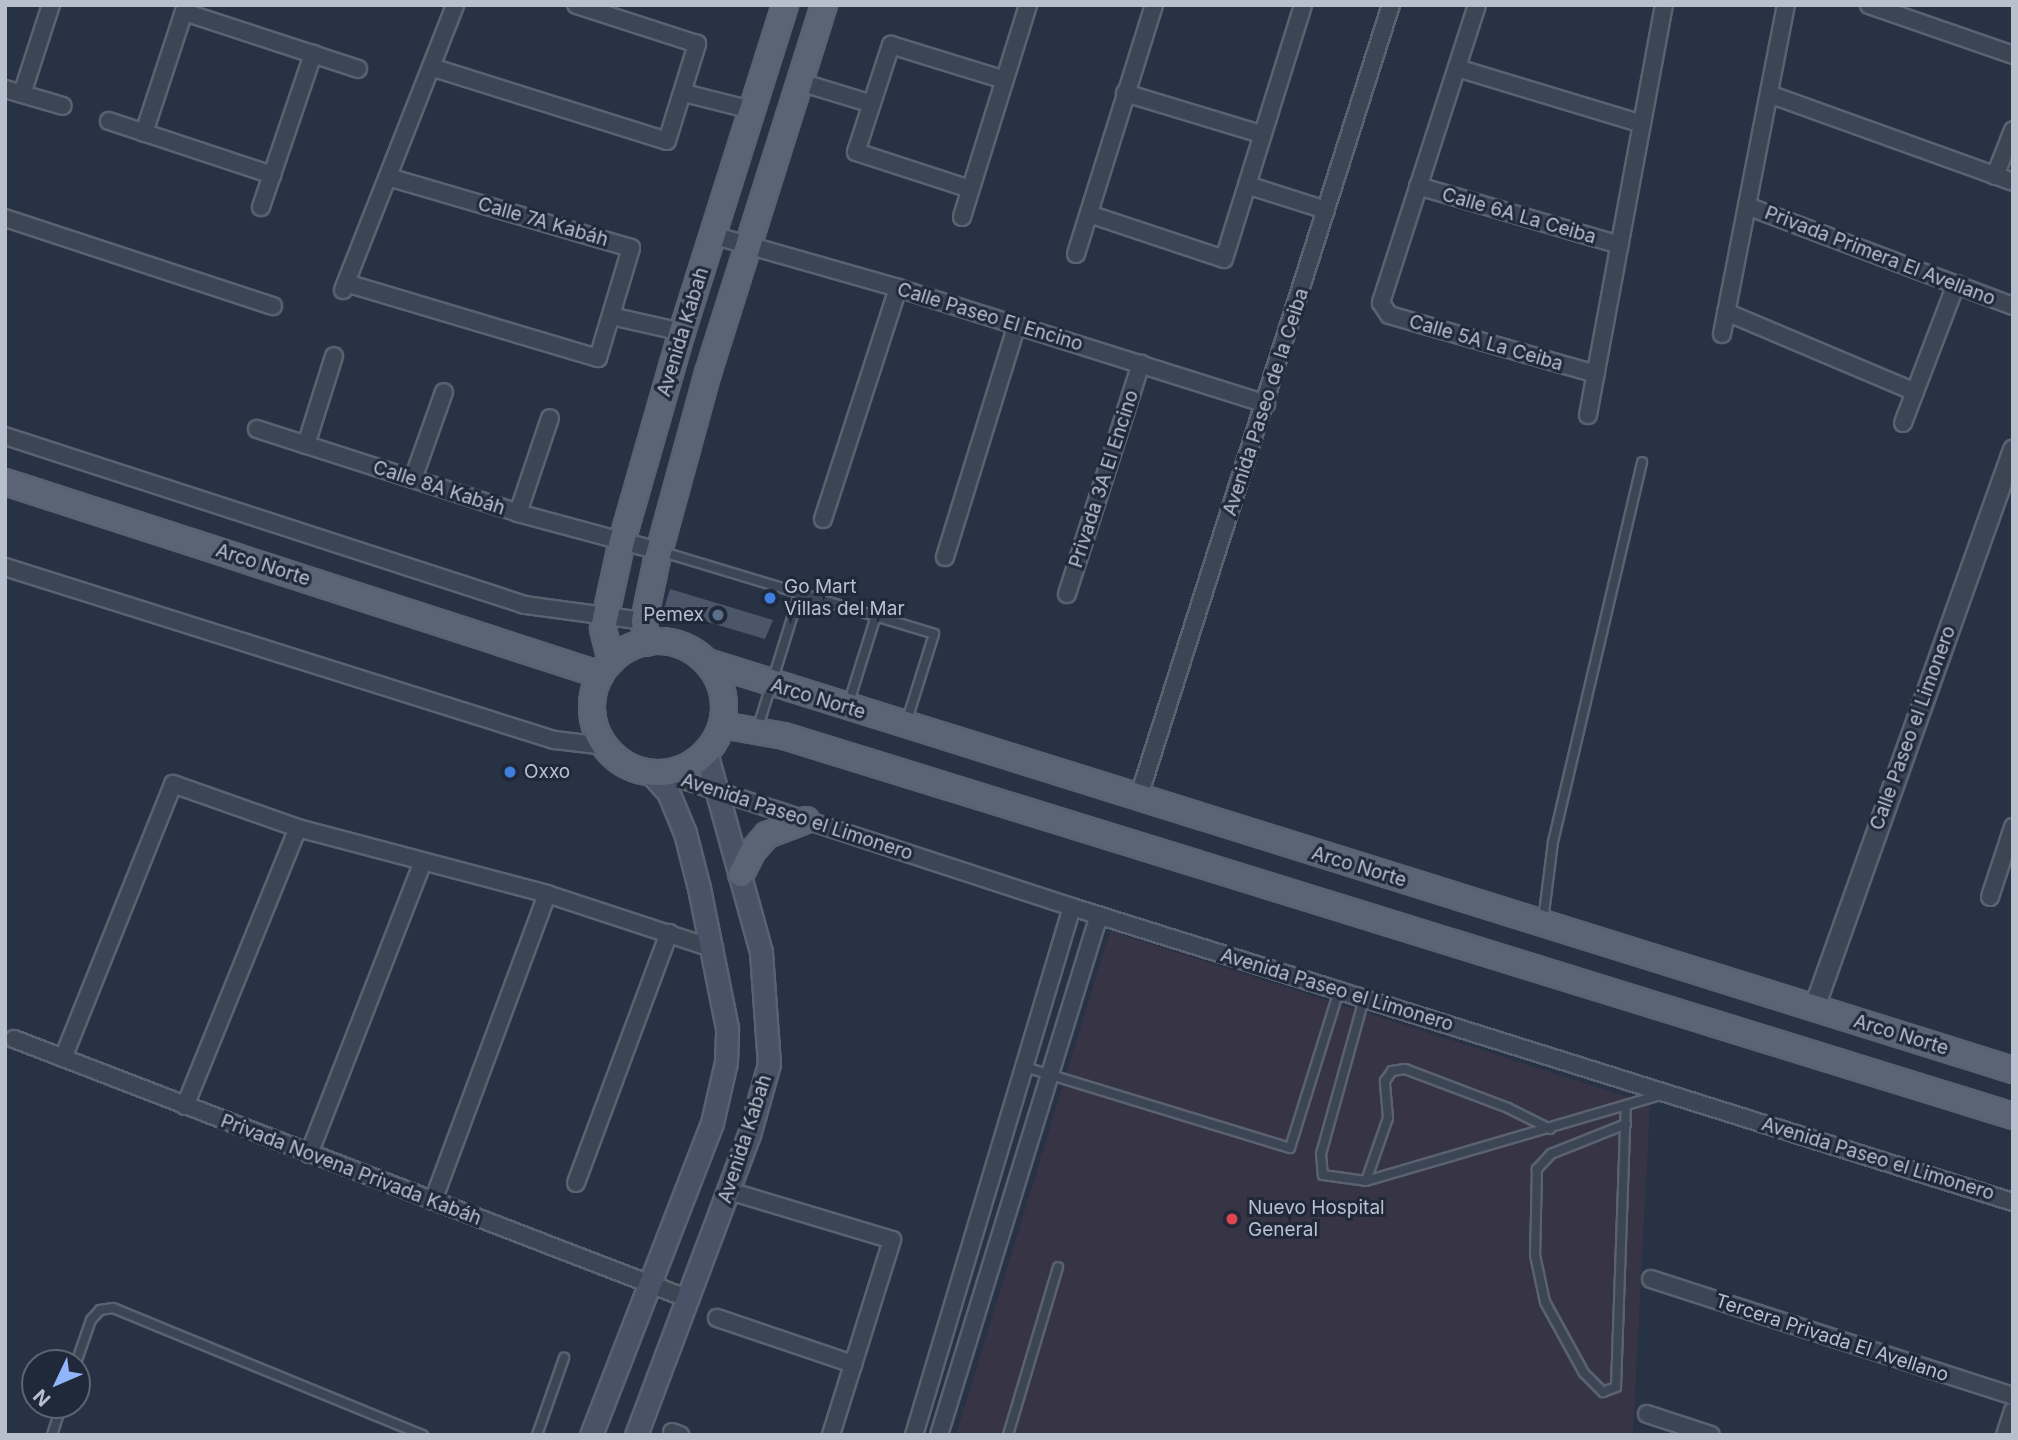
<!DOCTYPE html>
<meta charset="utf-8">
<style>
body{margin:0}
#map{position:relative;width:2018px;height:1440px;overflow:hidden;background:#273245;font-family:Inter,sans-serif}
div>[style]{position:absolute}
.medical>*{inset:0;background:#373445}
.building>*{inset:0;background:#4b566b}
.roads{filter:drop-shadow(2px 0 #5a6271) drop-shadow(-2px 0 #5a6271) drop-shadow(0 2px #5a6271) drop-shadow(0 -2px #5a6271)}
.service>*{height:8px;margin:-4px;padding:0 4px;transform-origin:4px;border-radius:4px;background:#3c4554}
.minor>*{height:16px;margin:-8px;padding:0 8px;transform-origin:8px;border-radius:8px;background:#3c4554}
.tertiary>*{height:19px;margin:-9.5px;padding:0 9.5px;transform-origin:9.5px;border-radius:9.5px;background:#3c4554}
.secondary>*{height:21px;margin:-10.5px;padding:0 10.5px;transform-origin:10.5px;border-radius:10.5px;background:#495367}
.primary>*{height:24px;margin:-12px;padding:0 12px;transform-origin:12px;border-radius:12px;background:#5a6474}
.primary>.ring{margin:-12px;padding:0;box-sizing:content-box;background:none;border:24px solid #5a6474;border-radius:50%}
.dots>*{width:19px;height:19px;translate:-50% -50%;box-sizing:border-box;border:4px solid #20293a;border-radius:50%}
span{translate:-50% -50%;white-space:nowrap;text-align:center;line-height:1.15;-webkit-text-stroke:6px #20293a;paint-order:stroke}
.street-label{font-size:19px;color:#b9c0cd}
.poi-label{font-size:19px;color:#b9c0cd}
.left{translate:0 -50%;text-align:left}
.right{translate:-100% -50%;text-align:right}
.frame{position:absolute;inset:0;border:7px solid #b9c0cd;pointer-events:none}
.north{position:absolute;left:21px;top:1349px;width:70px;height:70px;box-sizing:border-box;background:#20293a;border:2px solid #5d6575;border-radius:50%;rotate:226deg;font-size:19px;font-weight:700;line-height:28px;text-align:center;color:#b9c0cd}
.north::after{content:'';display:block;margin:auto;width:24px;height:32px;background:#91b5fa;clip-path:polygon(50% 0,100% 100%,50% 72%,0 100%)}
</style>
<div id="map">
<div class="medical">
<div style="clip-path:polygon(1110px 931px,1650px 1104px,1633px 1435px,956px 1435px)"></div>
</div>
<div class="building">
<div style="clip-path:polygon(670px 589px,773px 620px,765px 639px,664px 609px)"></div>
</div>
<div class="roads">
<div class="service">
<div style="left:663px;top:552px;width:283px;rotate:16.8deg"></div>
<div style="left:934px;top:634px;width:90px;rotate:107.4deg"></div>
<div style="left:849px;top:702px;width:90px;rotate:-72.6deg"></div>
<div style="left:758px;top:727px;width:141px;rotate:-72.7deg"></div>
<div style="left:1543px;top:921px;width:80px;rotate:-82.8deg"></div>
<div style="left:1553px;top:842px;width:390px;rotate:-76.8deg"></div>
<div style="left:1364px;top:999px;width:161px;rotate:105.5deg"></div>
<div style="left:1321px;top:1154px;width:21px;rotate:85deg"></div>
<div style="left:1323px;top:1175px;width:43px;rotate:7.9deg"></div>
<div style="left:1366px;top:1181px;width:307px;rotate:-16.3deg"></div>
<div style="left:1025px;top:1067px;width:277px;rotate:17deg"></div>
<div style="left:1290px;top:1148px;width:164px;rotate:-72.7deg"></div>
<div style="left:1626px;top:1124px;width:81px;rotate:158.2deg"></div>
<div style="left:1551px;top:1154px;width:21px;rotate:133deg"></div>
<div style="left:1537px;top:1169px;width:86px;rotate:91.3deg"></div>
<div style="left:1535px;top:1255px;width:48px;rotate:78deg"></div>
<div style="left:1545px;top:1302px;width:81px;rotate:61.2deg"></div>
<div style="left:1584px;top:1373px;width:27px;rotate:45deg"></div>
<div style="left:1603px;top:1392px;width:14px;rotate:-21deg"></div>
<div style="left:1616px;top:1387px;width:281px;rotate:-88deg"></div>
<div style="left:1366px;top:1181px;width:67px;rotate:-70.8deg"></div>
<div style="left:1388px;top:1118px;width:37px;rotate:-95deg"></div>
<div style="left:1385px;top:1081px;width:12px;rotate:-55deg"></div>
<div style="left:1392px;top:1071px;width:13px;rotate:-9deg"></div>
<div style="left:1405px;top:1069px;width:110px;rotate:20.7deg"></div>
<div style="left:1508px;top:1108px;width:47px;rotate:26.6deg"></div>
<div style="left:76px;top:1363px;width:46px;rotate:-70.8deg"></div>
<div style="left:91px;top:1320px;width:13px;rotate:-48deg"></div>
<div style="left:100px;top:1310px;width:13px;rotate:-9deg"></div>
<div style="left:113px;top:1308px;width:335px;rotate:22.3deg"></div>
<div style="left:52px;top:1435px;width:32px;rotate:-72deg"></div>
<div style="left:537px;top:1435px;width:82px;rotate:-70.7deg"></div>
<div style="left:1008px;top:1435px;width:175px;rotate:-73.4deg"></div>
</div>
<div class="minor">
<div style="left:1477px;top:5px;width:313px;rotate:107.9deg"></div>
<div style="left:1381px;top:303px;width:14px;rotate:56deg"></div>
<div style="left:1389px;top:315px;width:215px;rotate:15.9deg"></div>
<div style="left:1869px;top:5px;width:152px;rotate:19.1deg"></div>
<div style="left:184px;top:12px;width:183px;rotate:18.1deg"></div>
<div style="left:431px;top:67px;width:247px;rotate:17.4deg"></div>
<div style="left:667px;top:141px;width:102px;rotate:-72.8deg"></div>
<div style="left:697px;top:44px;width:127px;rotate:-162.1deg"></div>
<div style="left:1457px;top:68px;width:193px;rotate:16.8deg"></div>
<div style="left:800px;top:82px;width:75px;rotate:17deg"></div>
<div style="left:5px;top:89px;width:60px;rotate:16.3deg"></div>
<div style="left:684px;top:93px;width:70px;rotate:14deg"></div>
<div style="left:1125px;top:93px;width:142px;rotate:16.8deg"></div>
<div style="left:22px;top:94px;width:94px;rotate:-72deg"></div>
<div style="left:1769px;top:94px;width:259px;rotate:19.8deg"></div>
<div style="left:109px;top:121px;width:172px;rotate:18.3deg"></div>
<div style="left:144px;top:133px;width:135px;rotate:-71.8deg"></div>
<div style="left:1995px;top:176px;width:49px;rotate:-68.6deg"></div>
<div style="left:1247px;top:185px;width:83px;rotate:17.6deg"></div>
<div style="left:1418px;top:186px;width:210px;rotate:16.3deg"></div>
<div style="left:970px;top:189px;width:120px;rotate:-162deg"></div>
<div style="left:856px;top:152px;width:113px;rotate:-71.9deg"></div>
<div style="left:891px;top:45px;width:119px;rotate:17.1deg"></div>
<div style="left:1747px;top:206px;width:284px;rotate:20.6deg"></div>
<div style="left:261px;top:207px;width:162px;rotate:-71.2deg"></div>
<div style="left:1089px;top:214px;width:142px;rotate:18.4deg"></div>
<div style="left:1224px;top:259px;width:266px;rotate:-72.7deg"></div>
<div style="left:962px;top:217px;width:222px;rotate:-72.7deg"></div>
<div style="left:5px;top:218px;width:282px;rotate:18.2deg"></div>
<div style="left:712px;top:235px;width:193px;rotate:15.9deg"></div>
<div style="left:898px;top:288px;width:386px;rotate:17.5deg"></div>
<div style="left:1076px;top:254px;width:261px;rotate:-72.6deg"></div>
<div style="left:346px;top:283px;width:263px;rotate:16.6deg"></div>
<div style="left:598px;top:358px;width:115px;rotate:-73.3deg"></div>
<div style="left:631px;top:248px;width:253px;rotate:-163.7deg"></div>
<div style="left:343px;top:290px;width:306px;rotate:-68.5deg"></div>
<div style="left:1726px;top:312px;width:205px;rotate:22.9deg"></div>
<div style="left:611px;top:316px;width:73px;rotate:12.7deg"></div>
<div style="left:1722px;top:334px;width:335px;rotate:-79deg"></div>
<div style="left:1588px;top:415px;width:417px;rotate:-79.5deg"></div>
<div style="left:1903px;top:423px;width:149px;rotate:-69.1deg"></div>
<div style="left:257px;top:429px;width:274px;rotate:17.8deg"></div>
<div style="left:518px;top:513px;width:146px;rotate:15.1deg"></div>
<div style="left:5px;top:436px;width:547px;rotate:18deg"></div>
<div style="left:525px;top:605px;width:120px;rotate:7.7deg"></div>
<div style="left:306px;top:445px;width:93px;rotate:-72.5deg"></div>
<div style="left:413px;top:479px;width:92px;rotate:-70.4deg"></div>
<div style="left:518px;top:513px;width:100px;rotate:-71.4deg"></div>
<div style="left:823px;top:519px;width:243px;rotate:-72deg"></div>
<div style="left:945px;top:557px;width:243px;rotate:-72.8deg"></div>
<div style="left:5px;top:567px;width:576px;rotate:17.49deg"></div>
<div style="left:554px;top:740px;width:51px;rotate:6.7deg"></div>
<div style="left:1067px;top:594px;width:242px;rotate:-72.2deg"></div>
<div style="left:662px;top:773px;width:431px;rotate:18.1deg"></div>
<div style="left:1072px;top:907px;width:986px;rotate:17.41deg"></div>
<div style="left:1138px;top:799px;width:833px;rotate:-72.33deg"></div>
<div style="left:1990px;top:897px;width:74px;rotate:-71.8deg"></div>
<div style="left:14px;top:1039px;width:723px;rotate:21.07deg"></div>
<div style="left:63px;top:1058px;width:295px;rotate:-68.1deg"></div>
<div style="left:173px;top:784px;width:133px;rotate:19.4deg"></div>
<div style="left:298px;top:828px;width:258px;rotate:14.8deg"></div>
<div style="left:547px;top:894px;width:176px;rotate:18.2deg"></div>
<div style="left:185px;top:1106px;width:300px;rotate:-67.9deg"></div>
<div style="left:309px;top:1154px;width:311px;rotate:-68.7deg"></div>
<div style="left:576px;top:1183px;width:267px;rotate:-69.6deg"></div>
<div style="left:729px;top:1191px;width:170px;rotate:16.7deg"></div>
<div style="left:892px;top:1240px;width:204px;rotate:107.4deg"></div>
<div style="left:433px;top:1201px;width:327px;rotate:-69.6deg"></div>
<div style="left:1651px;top:1279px;width:380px;rotate:17.9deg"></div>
<div style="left:717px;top:1318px;width:144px;rotate:18.7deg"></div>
<div style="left:1647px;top:1414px;width:67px;rotate:18.2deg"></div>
<div style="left:672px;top:1432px;width:9px;rotate:21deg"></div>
<div style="left:914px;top:1435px;width:551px;rotate:-73.34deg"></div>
<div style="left:939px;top:1435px;width:544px;rotate:-72.9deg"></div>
<div style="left:2005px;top:1435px;width:25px;rotate:-72deg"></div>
</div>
<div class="tertiary">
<div style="left:1814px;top:1007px;width:592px;rotate:-70.37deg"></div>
</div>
<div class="secondary">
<div style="left:591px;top:1435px;width:335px;rotate:-68.8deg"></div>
<div style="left:712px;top:1123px;width:63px;rotate:-77.1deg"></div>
<div style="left:726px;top:1062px;width:34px;rotate:-88deg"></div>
<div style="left:727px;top:1028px;width:143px;rotate:-101.3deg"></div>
<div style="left:699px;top:888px;width:57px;rotate:-104.3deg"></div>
<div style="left:685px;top:833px;width:44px;rotate:-112.5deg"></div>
<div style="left:668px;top:792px;width:25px;rotate:-132deg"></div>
<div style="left:636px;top:1435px;width:321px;rotate:-69.4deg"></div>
<div style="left:749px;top:1135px;width:74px;rotate:-74.3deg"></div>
<div style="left:769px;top:1064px;width:112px;rotate:-94.1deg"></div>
<div style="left:761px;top:952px;width:206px;rotate:-105.4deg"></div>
</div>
<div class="primary">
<div style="left:5px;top:482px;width:626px;rotate:17.94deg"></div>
<div class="ring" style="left:592px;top:641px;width:108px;height:108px"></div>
<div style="left:646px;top:643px;width:22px;rotate:-95deg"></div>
<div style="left:644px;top:621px;width:63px;rotate:-78.2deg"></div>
<div style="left:657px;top:559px;width:193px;rotate:-74.7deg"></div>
<div style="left:708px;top:373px;width:386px;rotate:-72.5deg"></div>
<div style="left:611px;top:661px;width:34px;rotate:-104deg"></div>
<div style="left:603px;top:628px;width:89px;rotate:-77.7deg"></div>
<div style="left:622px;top:541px;width:217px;rotate:-74deg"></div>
<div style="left:682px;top:332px;width:343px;rotate:-72.5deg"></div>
<div style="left:707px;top:662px;width:1368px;rotate:17.35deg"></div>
<div style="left:722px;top:725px;width:63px;rotate:10.1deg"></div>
<div style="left:784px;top:736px;width:1286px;rotate:17.18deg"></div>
<div style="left:741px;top:874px;width:25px;rotate:-63deg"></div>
<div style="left:752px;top:852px;width:23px;rotate:-49deg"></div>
<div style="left:767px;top:835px;width:42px;rotate:-21deg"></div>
</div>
</div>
<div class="dots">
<div style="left:770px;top:598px;background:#3f7fe0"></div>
<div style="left:718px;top:615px;background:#5c6f8a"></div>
<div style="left:510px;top:772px;background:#3f7fe0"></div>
<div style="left:1232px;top:1219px;background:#e0444e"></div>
</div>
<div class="street-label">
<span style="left:1519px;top:216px;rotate:16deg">Calle 6A La Ceiba</span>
<span style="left:543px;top:222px;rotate:16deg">Calle 7A Kabáh</span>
<span style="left:1880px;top:256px;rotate:21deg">Privada Primera El Avellano</span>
<span style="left:990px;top:317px;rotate:17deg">Calle Paseo El Encino</span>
<span style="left:683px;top:332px;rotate:-73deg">Avenida Kabah</span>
<span style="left:1486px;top:343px;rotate:16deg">Calle 5A La Ceiba</span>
<span style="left:1266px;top:402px;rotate:-72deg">Avenida Paseo de la Ceiba</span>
<span style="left:1104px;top:479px;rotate:-72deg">Privada 3A El Encino</span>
<span style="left:439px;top:488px;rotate:18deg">Calle 8A Kabáh</span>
<span style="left:263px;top:565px;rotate:18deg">Arco Norte</span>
<span style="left:818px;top:699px;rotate:17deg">Arco Norte</span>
<span style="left:1913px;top:728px;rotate:-70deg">Calle Paseo el Limonero</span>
<span style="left:797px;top:817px;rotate:18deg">Avenida Paseo el Limonero</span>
<span style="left:1359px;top:867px;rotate:17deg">Arco Norte</span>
<span style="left:1337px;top:990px;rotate:17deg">Avenida Paseo el Limonero</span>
<span style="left:1901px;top:1035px;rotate:17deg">Arco Norte</span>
<span style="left:745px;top:1139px;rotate:-72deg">Avenida Kabah</span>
<span style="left:1878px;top:1159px;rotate:17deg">Avenida Paseo el Limonero</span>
<span style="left:351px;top:1170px;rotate:21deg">Privada Novena Privada Kabáh</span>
<span style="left:1832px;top:1338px;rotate:18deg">Tercera Privada El Avellano</span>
</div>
<div class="poi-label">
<span class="left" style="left:784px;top:598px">Go Mart<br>Villas del Mar</span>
<span class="right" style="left:704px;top:615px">Pemex</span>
<span class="left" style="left:524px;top:772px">Oxxo</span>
<span class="left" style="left:1248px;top:1219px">Nuevo Hospital<br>General</span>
</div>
<div class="frame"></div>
<div class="north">N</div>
</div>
